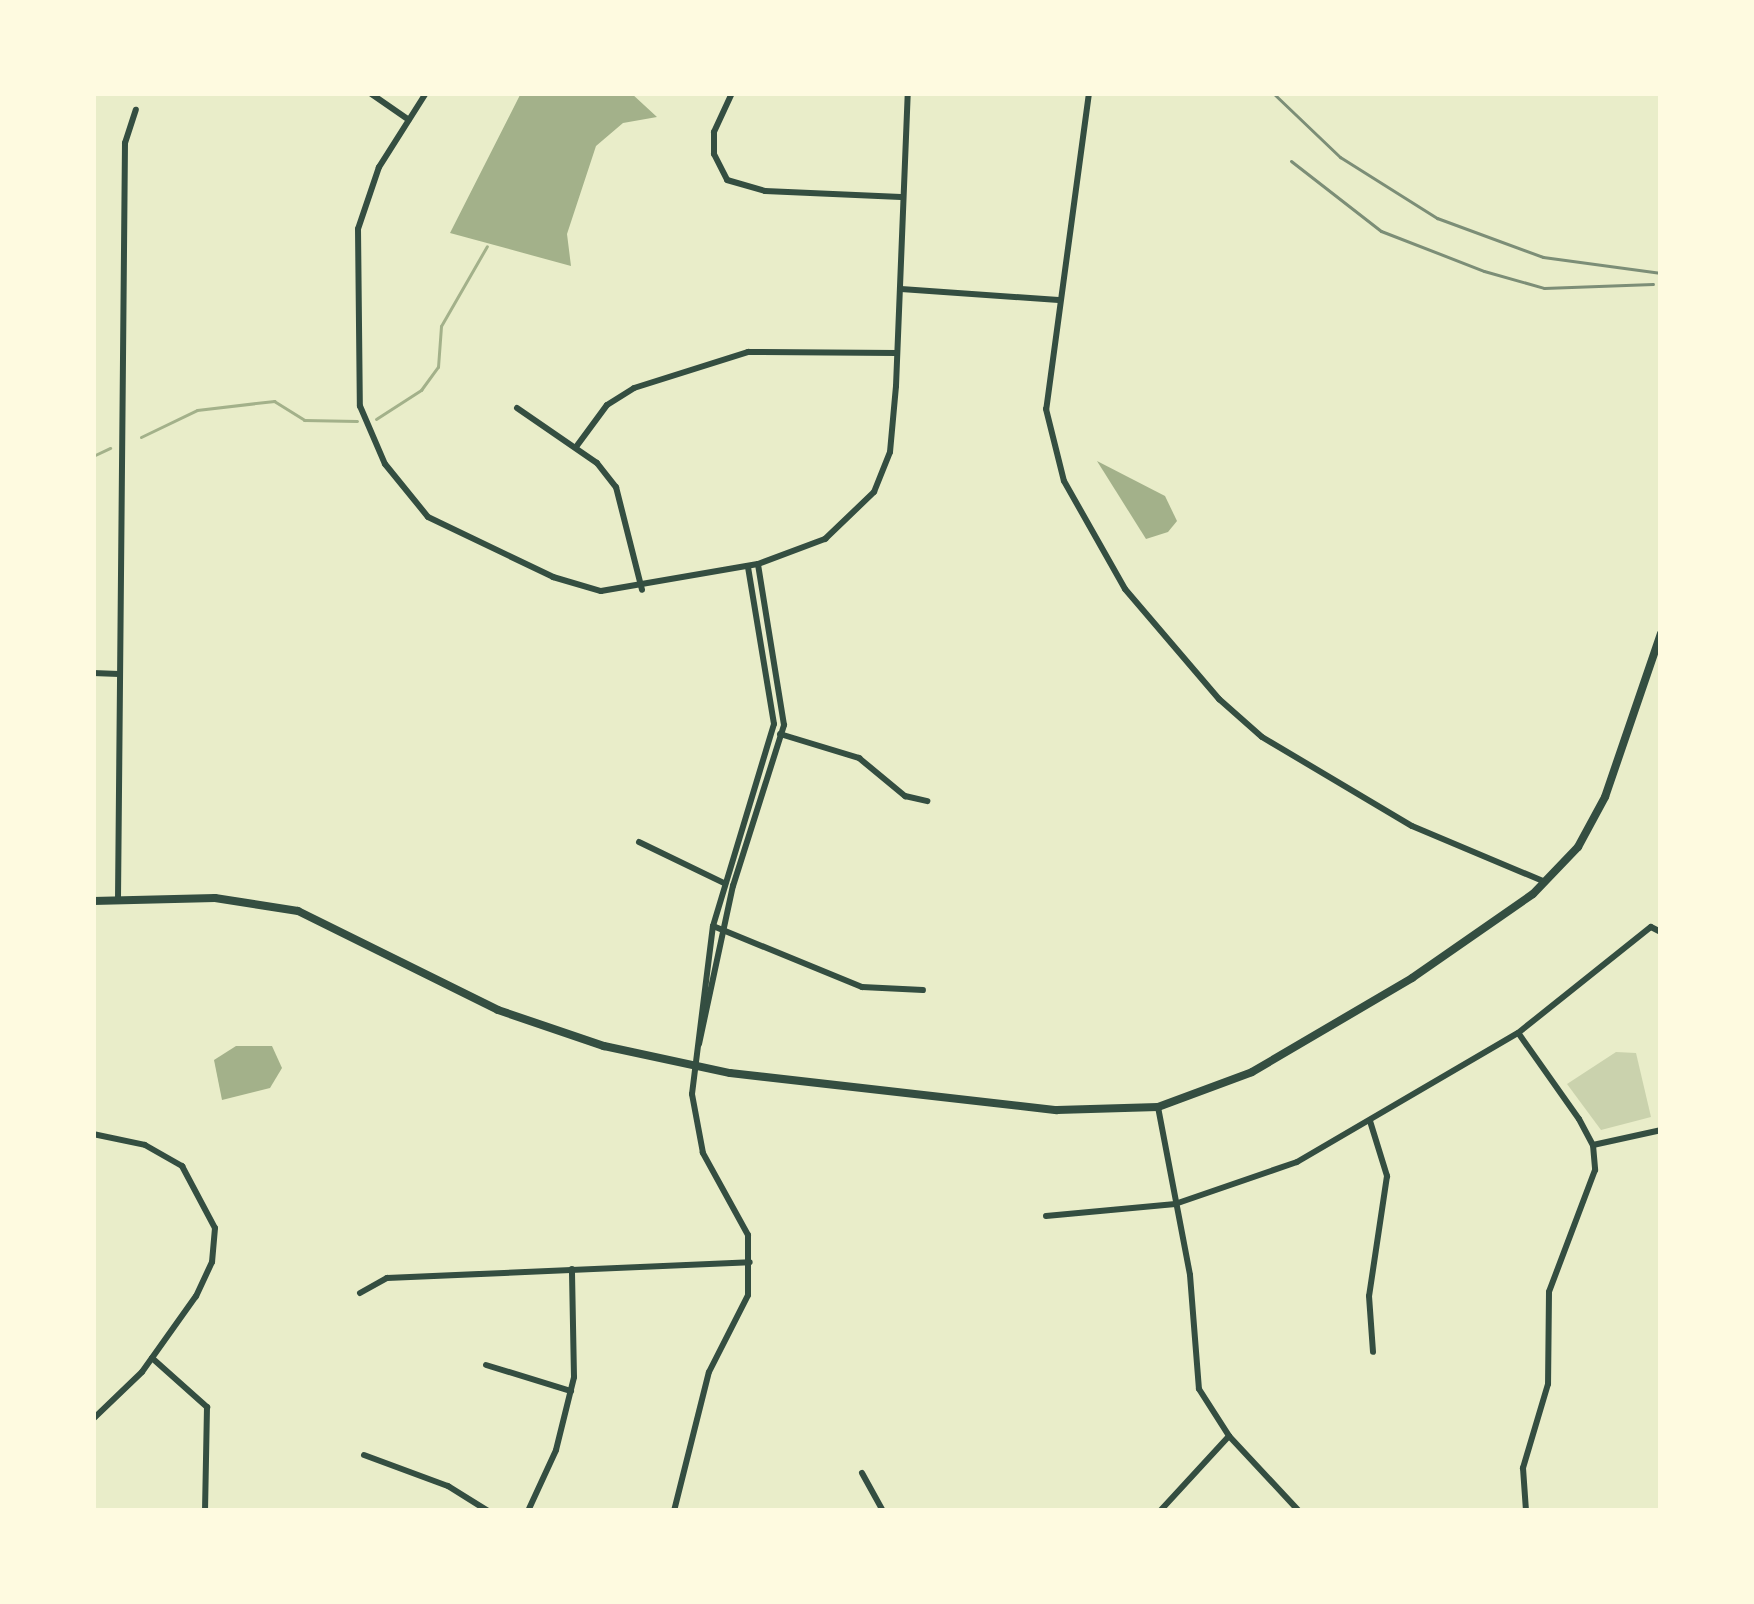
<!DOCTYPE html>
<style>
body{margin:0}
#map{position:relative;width:1754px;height:1604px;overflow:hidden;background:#e9edc9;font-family:Cabin,sans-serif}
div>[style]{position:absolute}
.green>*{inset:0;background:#cad2ad}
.water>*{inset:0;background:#a3b18a}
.stream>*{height:3px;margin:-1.5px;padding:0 1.5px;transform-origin:1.5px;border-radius:1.5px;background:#a3b18a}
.minor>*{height:6px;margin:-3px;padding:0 3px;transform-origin:3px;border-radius:3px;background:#344e41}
.tertiary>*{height:8px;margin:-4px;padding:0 4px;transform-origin:4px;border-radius:4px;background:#344e41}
.rail>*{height:3px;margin:-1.5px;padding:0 1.5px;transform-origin:1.5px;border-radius:1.5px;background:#7c8e77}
span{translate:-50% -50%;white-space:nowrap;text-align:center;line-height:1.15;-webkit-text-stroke:9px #fefae0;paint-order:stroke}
.frame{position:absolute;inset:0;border:96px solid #fefae0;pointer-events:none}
</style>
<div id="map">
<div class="green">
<div style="clip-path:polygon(1616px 1052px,1636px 1053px,1651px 1117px,1601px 1130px,1567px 1084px)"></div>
</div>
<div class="water">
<div style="clip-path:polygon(521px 93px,631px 93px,657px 117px,623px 123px,596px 146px,567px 234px,571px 266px,450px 233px)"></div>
<div style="clip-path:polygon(1097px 461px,1165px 496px,1177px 521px,1168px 532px,1146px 539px)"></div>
<div style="clip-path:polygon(236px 1046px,272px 1046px,282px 1068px,270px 1088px,222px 1100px,214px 1060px)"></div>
</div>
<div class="stream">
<div style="left:376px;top:419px;width:54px;rotate:-32.8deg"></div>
<div style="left:421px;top:390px;width:29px;rotate:-54deg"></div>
<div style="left:438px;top:367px;width:41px;rotate:-85.8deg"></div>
<div style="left:441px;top:326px;width:92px;rotate:-60.1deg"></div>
<div style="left:141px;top:437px;width:62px;rotate:-25.7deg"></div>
<div style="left:197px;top:410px;width:78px;rotate:-6.7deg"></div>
<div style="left:274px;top:401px;width:36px;rotate:32deg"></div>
<div style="left:304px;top:420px;width:53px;rotate:1.1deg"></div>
<div style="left:93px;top:456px;width:19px;rotate:-25deg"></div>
</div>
<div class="minor">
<div style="left:370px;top:93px;width:47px;rotate:34.7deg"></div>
<div style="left:426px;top:93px;width:88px;rotate:122.4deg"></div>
<div style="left:379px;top:167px;width:65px;rotate:108.7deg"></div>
<div style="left:358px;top:229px;width:177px;rotate:89.4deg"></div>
<div style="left:360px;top:406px;width:63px;rotate:66.7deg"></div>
<div style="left:385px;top:464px;width:68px;rotate:50.9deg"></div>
<div style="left:428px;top:517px;width:139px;rotate:25.6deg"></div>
<div style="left:553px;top:577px;width:50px;rotate:16.3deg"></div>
<div style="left:601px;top:591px;width:159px;rotate:-9.8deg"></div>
<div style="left:758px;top:564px;width:72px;rotate:-20.5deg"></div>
<div style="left:825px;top:539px;width:68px;rotate:-43.8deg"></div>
<div style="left:874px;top:492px;width:43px;rotate:-68.2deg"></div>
<div style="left:890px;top:452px;width:66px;rotate:-84.8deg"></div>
<div style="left:896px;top:386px;width:293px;rotate:-87.7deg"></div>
<div style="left:732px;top:93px;width:43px;rotate:114.8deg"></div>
<div style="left:714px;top:132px;width:22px;rotate:90deg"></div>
<div style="left:714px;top:154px;width:29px;rotate:63deg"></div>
<div style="left:727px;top:180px;width:40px;rotate:16deg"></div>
<div style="left:765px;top:191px;width:136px;rotate:2.5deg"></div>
<div style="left:1089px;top:93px;width:319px;rotate:97.7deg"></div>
<div style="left:1046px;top:409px;width:74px;rotate:76deg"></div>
<div style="left:1064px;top:481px;width:124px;rotate:60.5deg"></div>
<div style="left:1125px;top:589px;width:145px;rotate:49.5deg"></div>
<div style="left:1219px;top:699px;width:57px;rotate:41.5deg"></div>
<div style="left:1262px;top:737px;width:174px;rotate:30.7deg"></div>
<div style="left:1412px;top:826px;width:144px;rotate:22.8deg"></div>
<div style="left:901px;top:289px;width:158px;rotate:4deg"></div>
<div style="left:517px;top:408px;width:97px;rotate:34.5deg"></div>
<div style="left:597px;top:463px;width:31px;rotate:52deg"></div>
<div style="left:616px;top:487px;width:106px;rotate:75.8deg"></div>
<div style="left:576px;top:447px;width:52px;rotate:-53.6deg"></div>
<div style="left:607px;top:405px;width:32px;rotate:-32deg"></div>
<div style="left:634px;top:388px;width:120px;rotate:-17.5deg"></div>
<div style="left:748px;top:352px;width:149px;rotate:0.4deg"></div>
<div style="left:93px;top:673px;width:26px;rotate:2deg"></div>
<div style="left:780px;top:734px;width:83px;rotate:16.9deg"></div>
<div style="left:859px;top:758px;width:60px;rotate:39.6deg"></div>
<div style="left:905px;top:796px;width:23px;rotate:13deg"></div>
<div style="left:639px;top:842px;width:94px;rotate:25.8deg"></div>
<div style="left:118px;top:899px;width:756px;rotate:-89.47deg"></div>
<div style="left:125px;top:143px;width:35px;rotate:-72deg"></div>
<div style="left:713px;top:926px;width:161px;rotate:22.3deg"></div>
<div style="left:862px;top:987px;width:61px;rotate:2.8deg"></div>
<div style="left:1519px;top:1034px;width:104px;rotate:54.8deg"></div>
<div style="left:1579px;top:1119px;width:30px;rotate:62deg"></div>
<div style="left:1593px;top:1145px;width:25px;rotate:85deg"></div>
<div style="left:1595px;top:1170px;width:130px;rotate:110.7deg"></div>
<div style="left:1549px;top:1292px;width:92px;rotate:90.6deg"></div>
<div style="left:1548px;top:1384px;width:88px;rotate:106.6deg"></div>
<div style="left:1523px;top:1468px;width:43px;rotate:86deg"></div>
<div style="left:699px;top:1044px;width:162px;rotate:-77.9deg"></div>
<div style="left:733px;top:886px;width:169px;rotate:-72.4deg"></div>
<div style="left:784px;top:725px;width:163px;rotate:-99.2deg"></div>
<div style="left:1158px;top:1107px;width:171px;rotate:79.2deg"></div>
<div style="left:1190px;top:1275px;width:114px;rotate:85.5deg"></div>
<div style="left:1199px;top:1389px;width:56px;rotate:57.4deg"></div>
<div style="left:1229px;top:1436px;width:103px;rotate:47deg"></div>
<div style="left:1370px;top:1121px;width:58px;rotate:72.8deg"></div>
<div style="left:1387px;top:1176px;width:121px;rotate:98.5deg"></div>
<div style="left:1369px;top:1296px;width:56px;rotate:85.9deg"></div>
<div style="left:93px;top:1134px;width:53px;rotate:11.9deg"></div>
<div style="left:145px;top:1145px;width:43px;rotate:29.6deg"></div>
<div style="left:182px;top:1166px;width:70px;rotate:62deg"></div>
<div style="left:215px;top:1228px;width:34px;rotate:95deg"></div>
<div style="left:212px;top:1262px;width:38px;rotate:115deg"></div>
<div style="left:196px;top:1296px;width:93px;rotate:125.4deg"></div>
<div style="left:142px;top:1372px;width:68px;rotate:136.2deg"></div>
<div style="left:1593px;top:1145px;width:70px;rotate:-12.4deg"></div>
<div style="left:1046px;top:1216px;width:130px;rotate:-5.3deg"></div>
<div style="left:1175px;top:1204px;width:129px;rotate:-19deg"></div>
<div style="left:1297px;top:1162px;width:256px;rotate:-30.3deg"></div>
<div style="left:1518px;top:1033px;width:170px;rotate:-38.6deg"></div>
<div style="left:1651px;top:927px;width:11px;rotate:27deg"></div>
<div style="left:360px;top:1293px;width:31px;rotate:-29deg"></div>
<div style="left:387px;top:1278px;width:363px;rotate:-2.5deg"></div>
<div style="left:152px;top:1358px;width:74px;rotate:41.7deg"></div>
<div style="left:207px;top:1407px;width:104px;rotate:91.1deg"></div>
<div style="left:486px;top:1365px;width:89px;rotate:17deg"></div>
<div style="left:364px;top:1455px;width:90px;rotate:20.3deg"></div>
<div style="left:448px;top:1486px;width:47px;rotate:32deg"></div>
<div style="left:862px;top:1473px;width:43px;rotate:61.1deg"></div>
<div style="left:528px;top:1511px;width:67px;rotate:-65.3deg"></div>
<div style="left:556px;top:1450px;width:75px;rotate:-76.1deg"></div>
<div style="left:574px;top:1377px;width:108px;rotate:-91.1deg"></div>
<div style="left:674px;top:1511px;width:143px;rotate:-75.9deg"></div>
<div style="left:709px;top:1372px;width:86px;rotate:-63.1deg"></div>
<div style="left:748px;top:1295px;width:60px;rotate:-90deg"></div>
<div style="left:748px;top:1235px;width:94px;rotate:-118.8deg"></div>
<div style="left:703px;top:1153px;width:60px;rotate:-100.6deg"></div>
<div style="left:692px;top:1094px;width:169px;rotate:-82.9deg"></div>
<div style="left:713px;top:926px;width:211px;rotate:-73.2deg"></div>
<div style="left:774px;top:724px;width:159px;rotate:-99.4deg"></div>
<div style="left:1160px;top:1511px;width:102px;rotate:-47.4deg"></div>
</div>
<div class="tertiary">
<div style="left:93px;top:901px;width:122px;rotate:-1.4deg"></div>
<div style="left:215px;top:898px;width:84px;rotate:8.9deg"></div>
<div style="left:298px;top:911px;width:223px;rotate:26.3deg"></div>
<div style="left:498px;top:1010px;width:112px;rotate:18.8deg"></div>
<div style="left:604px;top:1046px;width:129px;rotate:12.1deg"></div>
<div style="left:730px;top:1073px;width:329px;rotate:6.5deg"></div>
<div style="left:1057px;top:1110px;width:101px;rotate:-1.7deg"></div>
<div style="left:1158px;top:1107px;width:100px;rotate:-20.4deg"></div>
<div style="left:1252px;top:1072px;width:186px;rotate:-30.4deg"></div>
<div style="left:1412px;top:978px;width:147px;rotate:-34.8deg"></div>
<div style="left:1533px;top:894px;width:65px;rotate:-46.2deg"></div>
<div style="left:1578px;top:847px;width:57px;rotate:-61.6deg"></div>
<div style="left:1605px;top:797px;width:173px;rotate:-71.1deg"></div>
</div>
<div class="rail">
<div style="left:1273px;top:93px;width:93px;rotate:43.7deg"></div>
<div style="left:1340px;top:157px;width:115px;rotate:32.2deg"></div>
<div style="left:1437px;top:218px;width:113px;rotate:20.2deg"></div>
<div style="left:1543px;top:257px;width:119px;rotate:7.7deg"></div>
<div style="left:1291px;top:161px;width:114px;rotate:37.9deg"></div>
<div style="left:1381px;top:231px;width:110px;rotate:21.2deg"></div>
<div style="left:1484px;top:271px;width:62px;rotate:15.8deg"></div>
<div style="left:1544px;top:288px;width:109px;rotate:-2.1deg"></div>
</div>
<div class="frame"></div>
</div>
